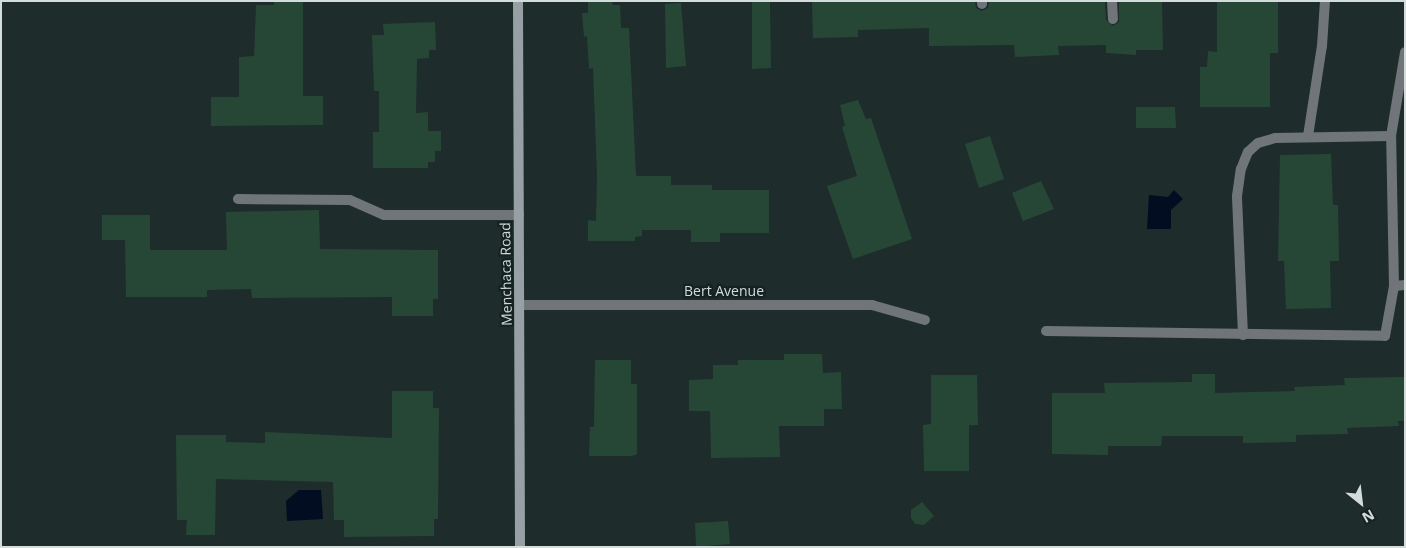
<!DOCTYPE html>
<style>
body{margin:0}
#map{position:relative;width:1406px;height:548px;overflow:hidden;background:#1e2c2b;font-family:"Open Sans",sans-serif}
div>[style]{position:absolute}
.water>*{inset:0;background:#020d21}
.building>*{inset:0;background:#274736}
.lane>*{height:10px;margin:-5px;padding:0 5px;transform-origin:5px;border-radius:5px;background:#6f7578}
.street>*{height:10px;margin:-5px;padding:0 5px;transform-origin:5px;border-radius:5px;background:#6f7578}
.secondary>*{height:10px;margin:-5px;padding:0 5px;transform-origin:5px;border-radius:5px;background:#97a1a5}
span{translate:-50% -50%;white-space:nowrap;text-align:center;line-height:1.15;-webkit-text-stroke:4.5px #142221;paint-order:stroke}
.street-label{font-size:14px;color:#d3dbdb}
.frame{position:absolute;inset:0;border:2px solid #d3dbdb;pointer-events:none}
.north{position:absolute;left:1336px;top:478px;width:50px;height:50px;-webkit-text-stroke:4px #142221;paint-order:stroke;rotate:151deg;font-size:14px;font-weight:700;line-height:20px;text-align:center;color:#d3dbdb}
.north::after{content:'';display:block;margin:auto;width:18px;height:22px;background:#d3dbdb;clip-path:polygon(50% 0,100% 100%,50% 72%,0 100%)}
</style>
<div id="map">
<div class="water">
<div style="clip-path:polygon(1174px 190px,1183px 199px,1171px 210px,1171px 229px,1147px 229px,1149px 195px,1168px 197px)"></div>
<div style="clip-path:polygon(299px 490px,321px 490px,323px 519px,287px 521px,286px 501px)"></div>
</div>
<div class="building">
<div style="clip-path:polygon(274px 1px,303px 1px,303px 96px,323px 96px,323px 125px,211px 126px,211px 97px,239px 97px,239px 57px,254px 56px,256px 5px,274px 5px)"></div>
<div style="clip-path:polygon(588px 1px,612px 1px,613px 5px,620px 5px,621px 28px,629px 28px,636px 176px,671px 176px,671px 185px,712px 185px,712px 190px,769px 190px,769px 233px,720px 233px,720px 242px,691px 242px,691px 230px,642px 230px,642px 236px,635px 237px,635px 241px,588px 241px,588px 220px,596px 221px,597px 176px,593px 68px,589px 69px,587px 36px,584px 37px,582px 13px,588px 13px)"></div>
<div style="clip-path:polygon(752px 1px,770px 1px,771px 68px,752px 69px)"></div>
<div style="clip-path:polygon(812px 1px,975px 1px,976px 8px,982px 11px,988px 8px,989px 1px,1105px 2px,1106px 20px,1113px 26px,1119px 22px,1119px 1px,1162px 1px,1163px 50px,1136px 50px,1136px 55px,1106px 53px,1106px 45px,1058px 46px,1059px 55px,1015px 57px,1014px 45px,929px 46px,929px 28px,858px 30px,858px 37px,813px 38px)"></div>
<div style="clip-path:polygon(1217px 1px,1278px 1px,1278px 53px,1270px 53px,1270px 107px,1200px 107px,1200px 67px,1207px 67px,1208px 51px,1217px 52px)"></div>
<div style="clip-path:polygon(681px 3px,686px 66px,666px 68px,665px 4px)"></div>
<div style="clip-path:polygon(435px 22px,436px 50px,429px 50px,429px 58px,417px 59px,416px 113px,428px 112px,428px 131px,441px 131px,441px 151px,435px 151px,435px 162px,428px 162px,428px 168px,373px 168px,373px 132px,379px 132px,379px 91px,374px 91px,372px 35px,384px 35px,383px 24px)"></div>
<div style="clip-path:polygon(858px 100px,866px 119px,871px 118px,912px 239px,853px 259px,827px 186px,857px 176px,842px 127px,845px 126px,840px 105px)"></div>
<div style="clip-path:polygon(1136px 107px,1175px 107px,1176px 128px,1136px 128px)"></div>
<div style="clip-path:polygon(990px 136px,1004px 179px,979px 188px,965px 144px)"></div>
<div style="clip-path:polygon(1331px 154px,1333px 205px,1338px 205px,1339px 261px,1330px 261px,1331px 308px,1286px 309px,1284px 261px,1278px 261px,1280px 155px)"></div>
<div style="clip-path:polygon(1041px 181px,1054px 209px,1023px 221px,1012px 193px)"></div>
<div style="clip-path:polygon(319px 210px,320px 249px,438px 250px,438px 299px,433px 299px,433px 316px,392px 316px,392px 297px,252px 298px,251px 289px,207px 290px,207px 297px,126px 297px,125px 240px,102px 240px,102px 215px,150px 215px,150px 250px,227px 250px,226px 212px)"></div>
<div style="clip-path:polygon(784px 354px,822px 354px,823px 373px,841px 372px,842px 409px,824px 409px,824px 426px,779px 426px,780px 457px,711px 458px,710px 411px,689px 411px,689px 380px,713px 379px,713px 365px,738px 365px,738px 360px,784px 360px)"></div>
<div style="clip-path:polygon(595px 360px,631px 360px,631px 384px,637px 384px,637px 454px,632px 456px,589px 456px,590px 427px,594px 427px)"></div>
<div style="clip-path:polygon(1192px 374px,1215px 374px,1215px 393px,1295px 391px,1294px 387px,1345px 385px,1344px 378px,1405px 377px,1405px 421px,1398px 421px,1399px 426px,1347px 428px,1348px 434px,1296px 435px,1296px 442px,1243px 443px,1243px 436px,1162px 436px,1161px 446px,1108px 446px,1108px 455px,1052px 454px,1052px 393px,1105px 393px,1104px 383px,1192px 382px)"></div>
<div style="clip-path:polygon(931px 375px,977px 375px,978px 425px,969px 425px,969px 471px,924px 471px,923px 425px,931px 424px)"></div>
<div style="clip-path:polygon(392px 391px,433px 391px,433px 408px,439px 408px,438px 519px,434px 519px,434px 536px,344px 537px,344px 520px,334px 520px,333px 482px,216px 479px,215px 535px,186px 535px,187px 520px,177px 520px,176px 435px,226px 435px,226px 442px,265px 443px,265px 432px,392px 438px)"></div>
<div style="clip-path:polygon(922px 502px,934px 516px,924px 525px,915px 524px,911px 518px,911px 510px)"></div>
<div style="clip-path:polygon(728px 521px,730px 544px,696px 547px,695px 523px)"></div>
</div>
<div class="lane">
<div style="left:982px;top:1px;width:3px;rotate:90deg"></div>
<div style="left:1112px;top:1px;width:18px;rotate:87deg"></div>
<div style="left:1308px;top:136px;width:91px;rotate:-81.2deg"></div>
<div style="left:1322px;top:46px;width:45px;rotate:-86.2deg"></div>
<div style="left:238px;top:199px;width:112px;rotate:0.5deg"></div>
<div style="left:350px;top:200px;width:37px;rotate:24deg"></div>
<div style="left:384px;top:215px;width:135px"></div>
<div style="left:1394px;top:286px;width:150px;rotate:-91.1deg"></div>
<div style="left:1391px;top:136px;width:85px;rotate:-80.5deg"></div>
<div style="left:1046px;top:331px;width:339px;rotate:0.8deg"></div>
<div style="left:1385px;top:336px;width:51px;rotate:-79.8deg"></div>
<div style="left:1394px;top:286px;width:11px;rotate:-5deg"></div>
<div style="left:1243px;top:335px;width:139px;rotate:-92.5deg"></div>
<div style="left:1237px;top:196px;width:27px;rotate:-82deg"></div>
<div style="left:1241px;top:169px;width:18px;rotate:-68deg"></div>
<div style="left:1248px;top:152px;width:13px;rotate:-42deg"></div>
<div style="left:1258px;top:143px;width:18px;rotate:-16deg"></div>
<div style="left:1275px;top:138px;width:116px;rotate:-1deg"></div>
</div>
<div class="street">
<div style="left:521px;top:305px;width:351px"></div>
<div style="left:872px;top:305px;width:55px;rotate:15.8deg"></div>
</div>
<div class="secondary">
<div style="left:518px;top:1px;width:546px;rotate:89.79deg"></div>
</div>
<div class="street-label">
<span style="left:506px;top:274px;rotate:-91deg">Menchaca Road</span>
<span style="left:724px;top:291px">Bert Avenue</span>
</div>
<div class="frame"></div>
<div class="north">N</div>
</div>
